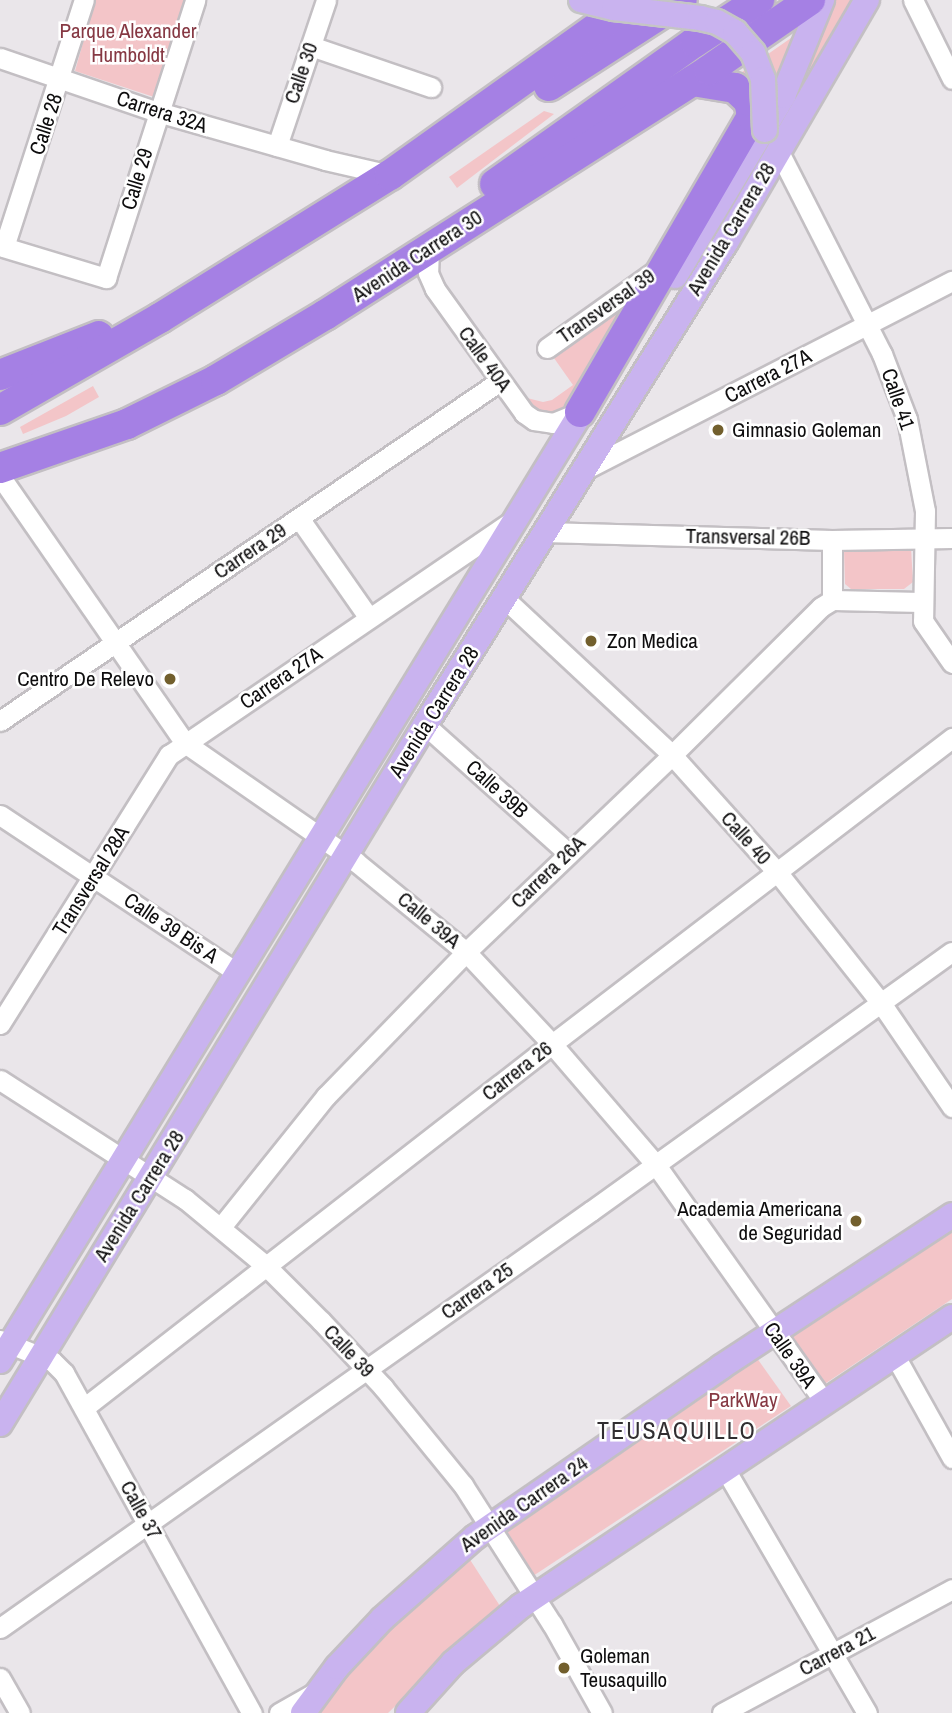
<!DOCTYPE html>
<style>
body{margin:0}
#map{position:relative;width:952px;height:1713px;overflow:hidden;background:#eae6ea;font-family:"Archivo Narrow",sans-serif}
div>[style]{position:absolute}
.green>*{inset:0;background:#f3c5c8}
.roads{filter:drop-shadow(2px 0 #c3bfc3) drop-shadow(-2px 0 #c3bfc3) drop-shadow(0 2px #c3bfc3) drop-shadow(0 -2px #c3bfc3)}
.minor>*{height:19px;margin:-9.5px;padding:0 9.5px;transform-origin:9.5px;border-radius:9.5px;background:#fff}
.major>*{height:24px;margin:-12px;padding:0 12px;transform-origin:12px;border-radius:12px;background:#c9b3ef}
.highway>*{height:30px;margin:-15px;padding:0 15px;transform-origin:15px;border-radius:15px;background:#a580e4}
.bridges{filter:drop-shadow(2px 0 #c5c5c5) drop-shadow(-2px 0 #c5c5c5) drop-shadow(0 2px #c5c5c5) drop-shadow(0 -2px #c5c5c5)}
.major-bridge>*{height:24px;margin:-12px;padding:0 12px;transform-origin:12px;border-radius:12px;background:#c9b3ef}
.dots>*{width:19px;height:19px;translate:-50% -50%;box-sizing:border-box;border:4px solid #fff;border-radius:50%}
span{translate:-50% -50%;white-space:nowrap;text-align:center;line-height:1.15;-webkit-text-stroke:5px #fff;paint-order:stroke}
.park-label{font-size:21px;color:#863843}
.street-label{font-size:21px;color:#0e0d0e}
.poi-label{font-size:21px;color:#0e0d0e}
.left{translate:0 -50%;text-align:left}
.right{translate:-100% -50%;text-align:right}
.quarter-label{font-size:24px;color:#312e31;letter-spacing:2px}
</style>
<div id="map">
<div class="green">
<div style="clip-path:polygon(95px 0,190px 0,157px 98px,75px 71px)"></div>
<div style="clip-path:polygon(828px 0,856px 0,785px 119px,732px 79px,801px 31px)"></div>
<div style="clip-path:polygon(544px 111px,554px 114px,457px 188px,449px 177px)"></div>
<div style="clip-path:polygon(635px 298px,583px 385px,565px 408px,549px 416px,534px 413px,521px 402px,527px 398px,543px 402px,552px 400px,573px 385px,549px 351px)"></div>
<div style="clip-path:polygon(93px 386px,99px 397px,66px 416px,23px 434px,20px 427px)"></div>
<div style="clip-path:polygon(911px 548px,913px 582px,904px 589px,851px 589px,845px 584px,844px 549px)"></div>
<div style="clip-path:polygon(952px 1223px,952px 1299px,820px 1387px,784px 1335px)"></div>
<div style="clip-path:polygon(754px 1354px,791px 1406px,533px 1576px,501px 1526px)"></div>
<div style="clip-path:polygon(465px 1552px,500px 1606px,388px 1713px,310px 1713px,340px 1669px)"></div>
</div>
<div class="roads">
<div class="minor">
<div style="left:913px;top:0;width:88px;rotate:63.7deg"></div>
<div style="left:311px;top:46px;width:127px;rotate:18.9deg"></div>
<div style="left:0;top:58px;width:167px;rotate:18.9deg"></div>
<div style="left:158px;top:112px;width:174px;rotate:16deg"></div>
<div style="left:325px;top:160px;width:67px;rotate:13deg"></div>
<div style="left:277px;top:146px;width:154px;rotate:-71.4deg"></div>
<div style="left:778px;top:150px;width:229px;rotate:63deg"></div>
<div style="left:882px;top:354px;width:70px;rotate:69deg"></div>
<div style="left:907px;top:419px;width:94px;rotate:78.9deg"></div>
<div style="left:925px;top:511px;width:110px;rotate:91deg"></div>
<div style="left:923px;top:621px;width:51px;rotate:55.4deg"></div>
<div style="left:0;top:246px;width:111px;rotate:16.8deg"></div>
<div style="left:106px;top:278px;width:292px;rotate:-72.2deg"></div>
<div style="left:4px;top:247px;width:260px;rotate:-72.1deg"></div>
<div style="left:429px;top:248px;width:25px;rotate:92deg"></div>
<div style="left:428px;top:273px;width:17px;rotate:66deg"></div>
<div style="left:435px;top:289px;width:153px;rotate:54.3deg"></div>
<div style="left:524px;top:413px;width:12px;rotate:35deg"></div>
<div style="left:534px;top:420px;width:19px;rotate:9deg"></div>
<div style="left:553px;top:423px;width:29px;rotate:-22deg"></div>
<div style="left:547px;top:348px;width:136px;rotate:-35.4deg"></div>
<div style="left:584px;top:470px;width:414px;rotate:-27.2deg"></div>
<div style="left:0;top:476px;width:325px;rotate:55.3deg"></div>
<div style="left:185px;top:743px;width:208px;rotate:34.8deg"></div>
<div style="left:356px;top:862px;width:142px;rotate:39.3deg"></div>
<div style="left:466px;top:952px;width:126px;rotate:46.9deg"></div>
<div style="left:552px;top:1044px;width:160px;rotate:49.3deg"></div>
<div style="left:656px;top:1165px;width:292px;rotate:54.6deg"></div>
<div style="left:299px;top:518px;width:122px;rotate:55deg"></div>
<div style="left:544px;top:532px;width:288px;rotate:1.6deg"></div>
<div style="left:832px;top:540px;width:120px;rotate:-1deg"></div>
<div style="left:505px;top:599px;width:229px;rotate:43deg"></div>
<div style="left:672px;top:755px;width:159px;rotate:48.1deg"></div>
<div style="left:778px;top:873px;width:166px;rotate:51.6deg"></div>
<div style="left:881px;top:1003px;width:126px;rotate:55.7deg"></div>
<div style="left:832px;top:600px;width:60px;rotate:-90deg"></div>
<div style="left:0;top:721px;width:605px;rotate:-34.22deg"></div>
<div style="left:425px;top:725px;width:192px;rotate:41.8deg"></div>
<div style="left:0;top:815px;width:283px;rotate:33.6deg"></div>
<div style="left:0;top:1024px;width:318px;rotate:-57.9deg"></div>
<div style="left:169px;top:755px;width:415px;rotate:-34.3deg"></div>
<div style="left:0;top:1080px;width:220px;rotate:32.8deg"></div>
<div style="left:185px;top:1199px;width:105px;rotate:39.6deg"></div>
<div style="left:266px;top:1266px;width:78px;rotate:45deg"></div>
<div style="left:321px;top:1321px;width:91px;rotate:46.8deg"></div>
<div style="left:383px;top:1387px;width:127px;rotate:50.8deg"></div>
<div style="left:463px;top:1485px;width:165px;rotate:57.4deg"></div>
<div style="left:552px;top:1624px;width:102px;rotate:60.7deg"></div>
<div style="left:221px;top:1227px;width:168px;rotate:-51.3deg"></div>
<div style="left:326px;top:1096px;width:201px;rotate:-45.8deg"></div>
<div style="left:466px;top:952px;width:285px;rotate:-43.7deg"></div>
<div style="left:672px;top:755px;width:210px;rotate:-44.8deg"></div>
<div style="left:821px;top:607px;width:13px;rotate:-32deg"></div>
<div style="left:832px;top:600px;width:90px;rotate:1.3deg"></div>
<div style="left:0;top:1340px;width:56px;rotate:22deg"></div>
<div style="left:52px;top:1361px;width:17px;rotate:45deg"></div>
<div style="left:64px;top:1373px;width:389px;rotate:61.1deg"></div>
<div style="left:895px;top:1356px;width:117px;rotate:60.8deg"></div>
<div style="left:85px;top:1407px;width:591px;rotate:-37.86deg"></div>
<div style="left:552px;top:1044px;width:504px;rotate:-37.42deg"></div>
<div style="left:725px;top:1469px;width:282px;rotate:59.8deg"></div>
<div style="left:0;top:1628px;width:723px;rotate:-35.21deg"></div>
<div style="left:591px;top:1211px;width:444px;rotate:-35.7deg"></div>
<div style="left:0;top:1678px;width:40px;rotate:60.3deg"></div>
<div style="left:279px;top:1713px;width:43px;rotate:-29.6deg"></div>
<div style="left:722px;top:1713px;width:261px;rotate:-28.3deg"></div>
</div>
<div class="major">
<div style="left:675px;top:276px;width:210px;rotate:-59deg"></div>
<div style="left:783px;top:96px;width:104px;rotate:-67.9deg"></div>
<div style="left:0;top:1361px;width:1129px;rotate:-58.51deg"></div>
<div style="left:0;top:1424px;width:818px;rotate:-58.7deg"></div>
<div style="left:425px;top:725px;width:569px;rotate:-58.07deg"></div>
<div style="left:726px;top:242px;width:280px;rotate:-59.8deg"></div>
<div style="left:303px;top:1713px;width:57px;rotate:-53.5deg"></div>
<div style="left:337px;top:1667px;width:66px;rotate:-46.8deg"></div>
<div style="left:382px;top:1619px;width:124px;rotate:-41.4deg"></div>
<div style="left:475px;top:1537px;width:299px;rotate:-34.6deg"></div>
<div style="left:721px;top:1367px;width:277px;rotate:-33.3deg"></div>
<div style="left:408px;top:1713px;width:67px;rotate:-48deg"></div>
<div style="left:453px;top:1663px;width:89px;rotate:-40deg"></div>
<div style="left:521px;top:1606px;width:519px;rotate:-33.84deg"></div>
</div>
<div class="highway">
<div style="left:549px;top:86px;width:158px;rotate:-32.9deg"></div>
<div style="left:495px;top:184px;width:245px;rotate:-35.4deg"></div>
<div style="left:695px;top:42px;width:77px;rotate:-33.3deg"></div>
<div style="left:0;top:375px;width:106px;rotate:-21.5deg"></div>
<div style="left:0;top:410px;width:185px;rotate:-29.9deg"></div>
<div style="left:160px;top:318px;width:271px;rotate:-31.9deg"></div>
<div style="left:390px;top:175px;width:301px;rotate:-35.5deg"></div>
<div style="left:580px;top:412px;width:342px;rotate:-59.8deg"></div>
<div style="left:752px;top:116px;width:15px;rotate:-101deg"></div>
<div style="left:749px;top:101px;width:19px;rotate:-137deg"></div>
<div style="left:735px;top:88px;width:43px;rotate:-170.5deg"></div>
<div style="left:0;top:468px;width:134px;rotate:-19.1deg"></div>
<div style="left:127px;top:424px;width:99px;rotate:-26.3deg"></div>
<div style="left:216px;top:380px;width:127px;rotate:-30.8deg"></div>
<div style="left:325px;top:315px;width:456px;rotate:-32.5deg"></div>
<div style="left:709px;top:70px;width:123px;rotate:-34.7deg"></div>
</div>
</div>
<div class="bridges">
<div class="major-bridge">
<div style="left:581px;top:0;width:34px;rotate:14deg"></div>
<div style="left:614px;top:8px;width:87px;rotate:6.6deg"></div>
<div style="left:700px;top:18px;width:17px;rotate:13deg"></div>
<div style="left:717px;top:22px;width:21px;rotate:29deg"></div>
<div style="left:735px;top:32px;width:28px;rotate:49deg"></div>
<div style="left:753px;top:53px;width:28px;rotate:69deg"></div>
<div style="left:763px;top:79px;width:51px;rotate:87.8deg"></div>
</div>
</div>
<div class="dots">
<div style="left:718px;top:430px;background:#725f2d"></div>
<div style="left:591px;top:641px;background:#725f2d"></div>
<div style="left:170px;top:679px;background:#725f2d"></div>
<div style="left:856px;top:1221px;background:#725f2d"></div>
<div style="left:564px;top:1668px;background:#725f2d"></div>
</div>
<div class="park-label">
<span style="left:128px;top:43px">Parque Alexander<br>Humboldt</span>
<span style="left:743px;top:1400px">ParkWay</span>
</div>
<div class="street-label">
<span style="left:301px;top:73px;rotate:-71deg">Calle 30</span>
<span style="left:162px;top:112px;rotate:18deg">Carrera 32A</span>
<span style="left:46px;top:124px;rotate:-72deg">Calle 28</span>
<span style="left:137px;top:179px;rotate:-73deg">Calle 29</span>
<span style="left:731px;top:229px;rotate:-59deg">Avenida Carrera 28</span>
<span style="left:417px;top:256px;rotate:-33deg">Avenida Carrera 30</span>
<span style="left:606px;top:306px;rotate:-35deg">Transversal 39</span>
<span style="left:485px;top:359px;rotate:54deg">Calle 40A</span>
<span style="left:768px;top:376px;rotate:-27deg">Carrera 27A</span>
<span style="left:898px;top:399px;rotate:71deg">Calle 41</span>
<span style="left:748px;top:537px;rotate:1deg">Transversal 26B</span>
<span style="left:250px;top:551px;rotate:-34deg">Carrera 29</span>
<span style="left:281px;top:678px;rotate:-34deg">Carrera 27A</span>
<span style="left:434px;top:712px;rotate:-58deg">Avenida Carrera 28</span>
<span style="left:497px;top:789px;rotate:42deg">Calle 39B</span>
<span style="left:746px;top:838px;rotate:48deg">Calle 40</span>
<span style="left:548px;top:872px;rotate:-44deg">Carrera 26A</span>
<span style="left:91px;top:881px;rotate:-58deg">Transversal 28A</span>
<span style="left:429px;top:920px;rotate:40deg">Calle 39A</span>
<span style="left:171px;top:928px;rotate:34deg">Calle 39 Bis A</span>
<span style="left:517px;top:1071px;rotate:-38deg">Carrera 26</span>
<span style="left:139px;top:1196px;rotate:-58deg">Avenida Carrera 28</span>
<span style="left:477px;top:1291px;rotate:-35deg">Carrera 25</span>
<span style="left:349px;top:1351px;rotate:47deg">Calle 39</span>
<span style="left:790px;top:1355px;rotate:55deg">Calle 39A</span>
<span style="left:524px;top:1504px;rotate:-35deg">Avenida Carrera 24</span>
<span style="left:141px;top:1510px;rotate:61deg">Calle 37</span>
<span style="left:837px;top:1651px;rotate:-28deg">Carrera 21</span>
</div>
<div class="poi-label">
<span class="left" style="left:732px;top:430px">Gimnasio Goleman</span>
<span class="left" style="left:607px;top:641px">Zon Medica</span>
<span class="right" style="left:154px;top:679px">Centro De Relevo</span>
<span class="right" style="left:842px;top:1221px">Academia Americana<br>de Seguridad</span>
<span class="left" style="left:580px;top:1668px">Goleman<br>Teusaquillo</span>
</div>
<div class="quarter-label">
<span style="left:677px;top:1431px">TEUSAQUILLO</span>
</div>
</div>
